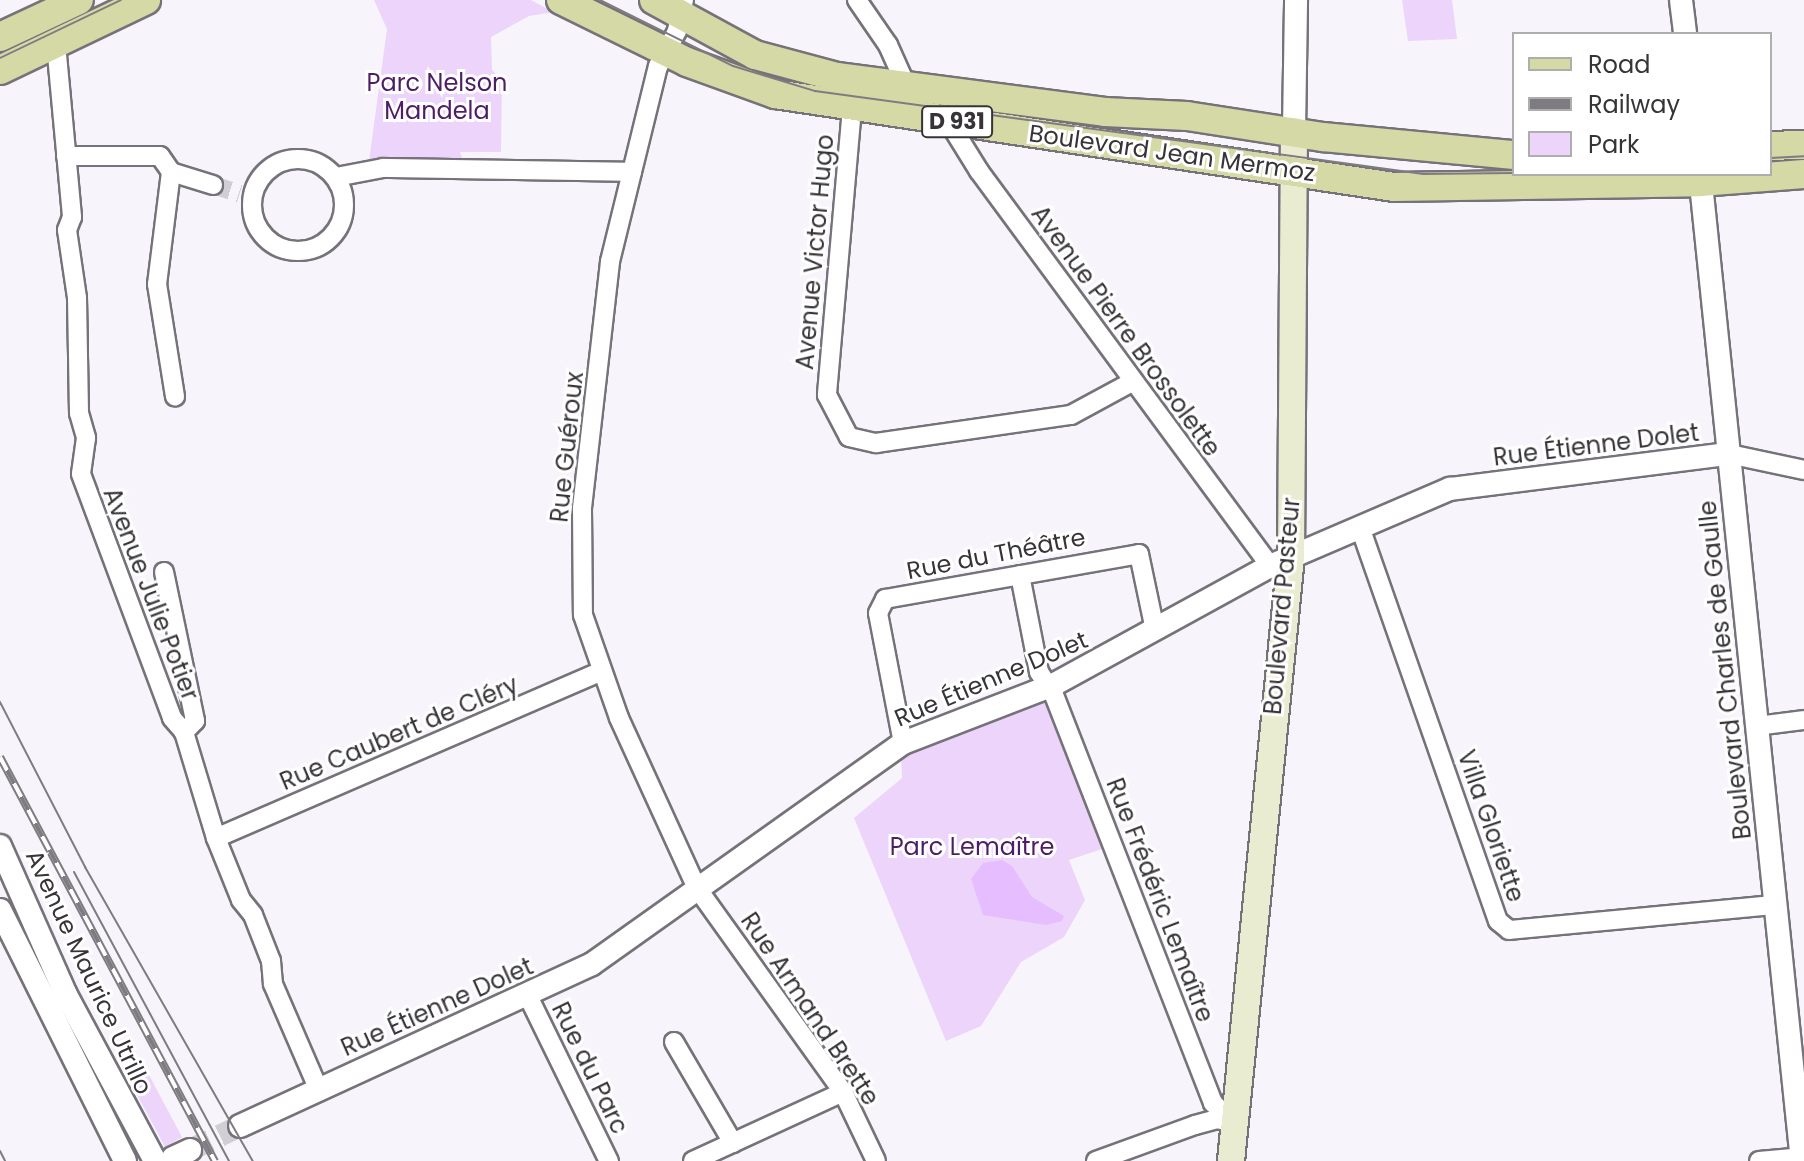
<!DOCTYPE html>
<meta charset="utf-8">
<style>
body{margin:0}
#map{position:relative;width:1804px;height:1161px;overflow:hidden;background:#f8f4fb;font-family:Poppins,sans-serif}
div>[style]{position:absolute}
.green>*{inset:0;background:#ecd4fa}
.water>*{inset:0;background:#e6bdfe}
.minor-tunnel>*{height:18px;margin-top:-9px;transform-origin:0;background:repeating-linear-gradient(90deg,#d1ced4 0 18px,transparent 0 27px)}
.tertiary-tunnel>*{height:22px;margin-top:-11px;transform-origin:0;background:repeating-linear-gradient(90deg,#d1ced4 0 22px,transparent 0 33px)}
.roads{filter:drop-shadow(2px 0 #767279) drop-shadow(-2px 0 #767279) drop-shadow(0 2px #767279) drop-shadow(0 -2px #767279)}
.minor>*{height:18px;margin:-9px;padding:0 9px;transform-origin:9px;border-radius:9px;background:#fff}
.minor>.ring{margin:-9px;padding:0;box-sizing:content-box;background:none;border:18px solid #fff;border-radius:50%}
.tertiary>*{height:22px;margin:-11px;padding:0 11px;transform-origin:11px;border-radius:11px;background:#fff}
.secondary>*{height:26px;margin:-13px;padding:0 13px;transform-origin:13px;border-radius:13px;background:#eaecd2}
.primary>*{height:28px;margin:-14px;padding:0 14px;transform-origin:14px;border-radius:14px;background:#d5d9a6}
.tram>*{height:2px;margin:-1px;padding:0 1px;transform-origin:1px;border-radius:1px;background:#7f7c81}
.rail>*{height:8px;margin-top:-4px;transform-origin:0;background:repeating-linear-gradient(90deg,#fff 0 15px,#7f7c81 0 30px);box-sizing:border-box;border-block:2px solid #7f7c81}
span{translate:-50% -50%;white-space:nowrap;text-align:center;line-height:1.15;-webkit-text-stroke:6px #fff;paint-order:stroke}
.shield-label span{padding:2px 6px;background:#fff;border:2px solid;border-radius:6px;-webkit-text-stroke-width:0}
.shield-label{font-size:22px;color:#363437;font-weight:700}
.park-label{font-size:24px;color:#4f1d66}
.street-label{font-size:24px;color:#363437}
.legend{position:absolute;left:1512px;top:32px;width:260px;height:144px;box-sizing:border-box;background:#fff;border:2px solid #afaeaf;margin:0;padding:10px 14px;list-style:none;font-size:24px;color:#363437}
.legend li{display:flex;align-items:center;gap:16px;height:40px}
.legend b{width:40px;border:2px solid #afaeaf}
</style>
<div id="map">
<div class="green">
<div style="clip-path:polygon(374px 0,531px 0,553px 12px,529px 16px,491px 37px,492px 70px,502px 81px,501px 152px,460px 152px,464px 163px,369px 161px,387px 29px)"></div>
<div style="clip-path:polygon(1402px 0,1452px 0,1457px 39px,1408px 41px)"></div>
<div style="clip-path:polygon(1045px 699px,1102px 849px,1069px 860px,1085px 900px,1064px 937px,1021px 962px,981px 1026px,946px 1041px,854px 818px,902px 778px,901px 753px)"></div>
<div style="clip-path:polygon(149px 1075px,182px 1137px,165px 1147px,132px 1085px)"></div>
</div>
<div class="water">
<div style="clip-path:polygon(1002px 860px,1012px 866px,1032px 897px,1064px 916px,1062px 921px,1046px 925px,983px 915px,971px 879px,983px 863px)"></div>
</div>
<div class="minor-tunnel">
<div style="left:213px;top:185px;width:28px;rotate:18deg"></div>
</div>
<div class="tertiary-tunnel">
<div style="left:190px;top:1150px;width:55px;rotate:-25.6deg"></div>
</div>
<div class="roads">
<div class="minor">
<div style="left:684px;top:0;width:32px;rotate:103deg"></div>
<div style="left:677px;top:31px;width:40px;rotate:118deg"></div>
<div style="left:658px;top:66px;width:202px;rotate:103.8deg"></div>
<div style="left:610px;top:262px;width:249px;rotate:96.5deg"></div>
<div style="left:582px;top:509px;width:106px;rotate:89.5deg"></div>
<div style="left:583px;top:615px;width:109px;rotate:70.7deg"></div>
<div style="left:619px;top:718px;width:187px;rotate:65.4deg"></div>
<div style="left:697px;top:888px;width:251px;rotate:54.4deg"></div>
<div style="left:843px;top:1092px;width:76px;rotate:64.4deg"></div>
<div style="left:857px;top:0;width:55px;rotate:55.4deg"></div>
<div style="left:888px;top:45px;width:44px;rotate:65.8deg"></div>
<div style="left:56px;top:44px;width:174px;rotate:84.7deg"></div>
<div style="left:72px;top:217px;width:14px;rotate:111deg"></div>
<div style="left:67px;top:230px;width:69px;rotate:81.6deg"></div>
<div style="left:77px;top:298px;width:115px;rotate:89deg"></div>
<div style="left:79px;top:413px;width:26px;rotate:74deg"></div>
<div style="left:86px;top:438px;width:36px;rotate:98deg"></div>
<div style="left:81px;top:474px;width:260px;rotate:69.5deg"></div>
<div style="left:172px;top:718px;width:18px;rotate:49deg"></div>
<div style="left:184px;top:732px;width:111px;rotate:73.2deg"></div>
<div style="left:216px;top:838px;width:67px;rotate:68deg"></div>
<div style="left:241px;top:900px;width:19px;rotate:51deg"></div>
<div style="left:253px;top:915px;width:49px;rotate:68.6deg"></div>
<div style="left:271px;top:961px;width:23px;rotate:85deg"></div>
<div style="left:273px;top:984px;width:113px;rotate:66.6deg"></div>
<div style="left:852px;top:108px;width:288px;rotate:95deg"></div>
<div style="left:827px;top:395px;width:47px;rotate:62.4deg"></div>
<div style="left:849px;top:437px;width:28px;rotate:13deg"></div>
<div style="left:876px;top:443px;width:197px;rotate:-8.2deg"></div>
<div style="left:1071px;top:415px;width:69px;rotate:-28.4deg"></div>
<div style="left:948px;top:121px;width:59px;rotate:58.2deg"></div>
<div style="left:979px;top:171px;width:491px;rotate:53.6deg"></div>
<div style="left:66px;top:156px;width:94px"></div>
<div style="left:160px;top:156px;width:19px;rotate:55deg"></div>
<div style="left:171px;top:172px;width:113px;rotate:97.1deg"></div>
<div style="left:157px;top:284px;width:114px;rotate:80.9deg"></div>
<div class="ring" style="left:252px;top:159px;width:74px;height:74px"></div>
<div style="left:171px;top:172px;width:44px;rotate:17.2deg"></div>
<div style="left:336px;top:177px;width:48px;rotate:-10.8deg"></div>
<div style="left:383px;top:168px;width:249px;rotate:0.9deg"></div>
<div style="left:1729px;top:454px;width:77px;rotate:12deg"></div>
<div style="left:1360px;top:527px;width:417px;rotate:70.7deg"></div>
<div style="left:1498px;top:921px;width:14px;rotate:39deg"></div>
<div style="left:1509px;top:930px;width:267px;rotate:-5.4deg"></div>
<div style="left:164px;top:572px;width:152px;rotate:78.2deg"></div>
<div style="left:195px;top:721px;width:16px;rotate:135deg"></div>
<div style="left:1020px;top:575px;width:99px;rotate:78.9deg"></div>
<div style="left:1039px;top:672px;width:27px;rotate:57deg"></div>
<div style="left:1054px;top:695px;width:438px;rotate:68.7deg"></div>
<div style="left:1213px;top:1103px;width:30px;rotate:44deg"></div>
<div style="left:1757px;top:726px;width:47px;rotate:-7.3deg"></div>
<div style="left:903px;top:743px;width:132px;rotate:-100.9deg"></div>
<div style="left:878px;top:613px;width:16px;rotate:-63deg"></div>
<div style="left:885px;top:599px;width:258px;rotate:-10deg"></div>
<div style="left:1139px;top:554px;width:78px;rotate:78.1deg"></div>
<div style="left:216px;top:838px;width:420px;rotate:-23.4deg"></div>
<div style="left:528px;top:996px;width:184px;rotate:63.9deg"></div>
<div style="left:674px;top:1042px;width:117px;rotate:59.7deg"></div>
<div style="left:693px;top:1161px;width:165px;rotate:-24.7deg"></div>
<div style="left:1096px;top:1161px;width:105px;rotate:-20deg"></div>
<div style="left:1195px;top:1125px;width:24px;rotate:-15deg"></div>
<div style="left:1218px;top:1119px;width:18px;rotate:16deg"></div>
<div style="left:1759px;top:1161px;width:45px;rotate:-5.1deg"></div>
</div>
<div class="tertiary">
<div style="left:1681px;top:0;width:34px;rotate:83deg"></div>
<div style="left:1294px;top:131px;width:131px;rotate:-89.1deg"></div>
<div style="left:1700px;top:174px;width:992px;rotate:84.1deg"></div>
<div style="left:0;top:846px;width:161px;rotate:66.1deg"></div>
<div style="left:65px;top:993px;width:191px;rotate:61.8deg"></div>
<div style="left:0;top:910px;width:280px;rotate:63.5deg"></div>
<div style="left:240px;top:1126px;width:387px;rotate:-24.7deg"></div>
<div style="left:592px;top:964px;width:382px;rotate:-35.4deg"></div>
<div style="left:903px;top:743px;width:159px;rotate:-21.1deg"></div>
<div style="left:1051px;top:686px;width:250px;rotate:-28.7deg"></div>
<div style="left:1270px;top:566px;width:196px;rotate:-23.2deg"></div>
<div style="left:1450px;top:489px;width:281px;rotate:-7.2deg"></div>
<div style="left:173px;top:1158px;width:19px;rotate:-25deg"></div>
</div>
<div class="secondary">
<div style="left:1231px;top:1161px;width:607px;rotate:-84.33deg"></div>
<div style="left:1291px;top:557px;width:426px;rotate:-89.6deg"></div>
</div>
<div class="primary">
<div style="left:561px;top:0;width:140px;rotate:26.2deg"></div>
<div style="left:687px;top:62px;width:94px;rotate:20deg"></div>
<div style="left:775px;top:94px;width:626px;rotate:8.54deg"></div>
<div style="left:1394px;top:187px;width:306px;rotate:-0.9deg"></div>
<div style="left:1700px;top:182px;width:104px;rotate:-4.4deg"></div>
<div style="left:654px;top:0;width:115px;rotate:28.6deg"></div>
<div style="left:755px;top:55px;width:85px;rotate:15deg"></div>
<div style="left:837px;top:77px;width:270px;rotate:7.4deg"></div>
<div style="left:1105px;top:112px;width:82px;rotate:2.8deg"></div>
<div style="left:1187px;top:116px;width:138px;rotate:8.8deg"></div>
<div style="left:1323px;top:137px;width:192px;rotate:5.4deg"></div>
<div style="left:0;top:37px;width:87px;rotate:-25.1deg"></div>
<div style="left:0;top:70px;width:162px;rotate:-25.6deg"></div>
<div style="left:1770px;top:146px;width:34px;rotate:-2deg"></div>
</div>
</div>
<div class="tram">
<div style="left:600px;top:0;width:148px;rotate:26.4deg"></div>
<div style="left:733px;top:66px;width:86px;rotate:17deg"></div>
<div style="left:815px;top:91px;width:614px;rotate:7.77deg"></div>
<div style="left:1423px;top:174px;width:91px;rotate:-0.6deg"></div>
<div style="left:0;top:58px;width:134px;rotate:-25.6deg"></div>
<div style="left:1770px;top:158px;width:34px;rotate:-3deg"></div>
<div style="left:0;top:702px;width:186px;rotate:62.7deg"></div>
<div style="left:85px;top:867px;width:339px;rotate:60.3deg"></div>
<div style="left:74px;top:872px;width:328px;rotate:61.8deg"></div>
<div style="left:0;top:1151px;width:11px;rotate:63deg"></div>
</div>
<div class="rail">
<div style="left:0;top:757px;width:458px;rotate:62deg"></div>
</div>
<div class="shield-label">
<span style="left:957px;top:122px">D 931</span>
</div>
<div class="park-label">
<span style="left:437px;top:97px">Parc Nelson<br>Mandela</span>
<span style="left:972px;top:847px">Parc Lemaître</span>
</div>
<div class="street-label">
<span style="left:1172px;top:153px;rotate:8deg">Boulevard Jean Mermoz</span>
<span style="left:815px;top:252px;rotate:-85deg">Avenue Victor Hugo</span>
<span style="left:1126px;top:331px;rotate:54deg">Avenue Pierre Brossolette</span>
<span style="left:1596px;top:445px;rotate:-7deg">Rue Étienne Dolet</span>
<span style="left:567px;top:447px;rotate:-84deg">Rue Guéroux</span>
<span style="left:996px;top:554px;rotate:-11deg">Rue du Théâtre</span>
<span style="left:151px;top:594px;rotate:69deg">Avenue Julie Potier</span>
<span style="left:1282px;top:606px;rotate:-85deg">Boulevard Pasteur</span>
<span style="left:1725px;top:670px;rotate:-96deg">Boulevard Charles de Gaulle</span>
<span style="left:991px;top:679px;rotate:-23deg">Rue Étienne Dolet</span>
<span style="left:399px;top:733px;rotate:-23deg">Rue Caubert de Cléry</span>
<span style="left:1491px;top:826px;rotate:71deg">Villa Gloriette</span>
<span style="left:1160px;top:900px;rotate:69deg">Rue Frédéric Lemaître</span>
<span style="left:89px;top:972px;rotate:65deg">Avenue Maurice Utrillo</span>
<span style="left:437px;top:1007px;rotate:-24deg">Rue Étienne Dolet</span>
<span style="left:810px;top:1009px;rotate:56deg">Rue Armand Brette</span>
<span style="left:590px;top:1068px;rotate:64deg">Rue du Parc</span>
</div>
<ul class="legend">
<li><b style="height:10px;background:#d5d9a6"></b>Road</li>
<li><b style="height:10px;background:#7f7c81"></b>Railway</li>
<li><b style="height:22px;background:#ecd4fa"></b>Park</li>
</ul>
</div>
